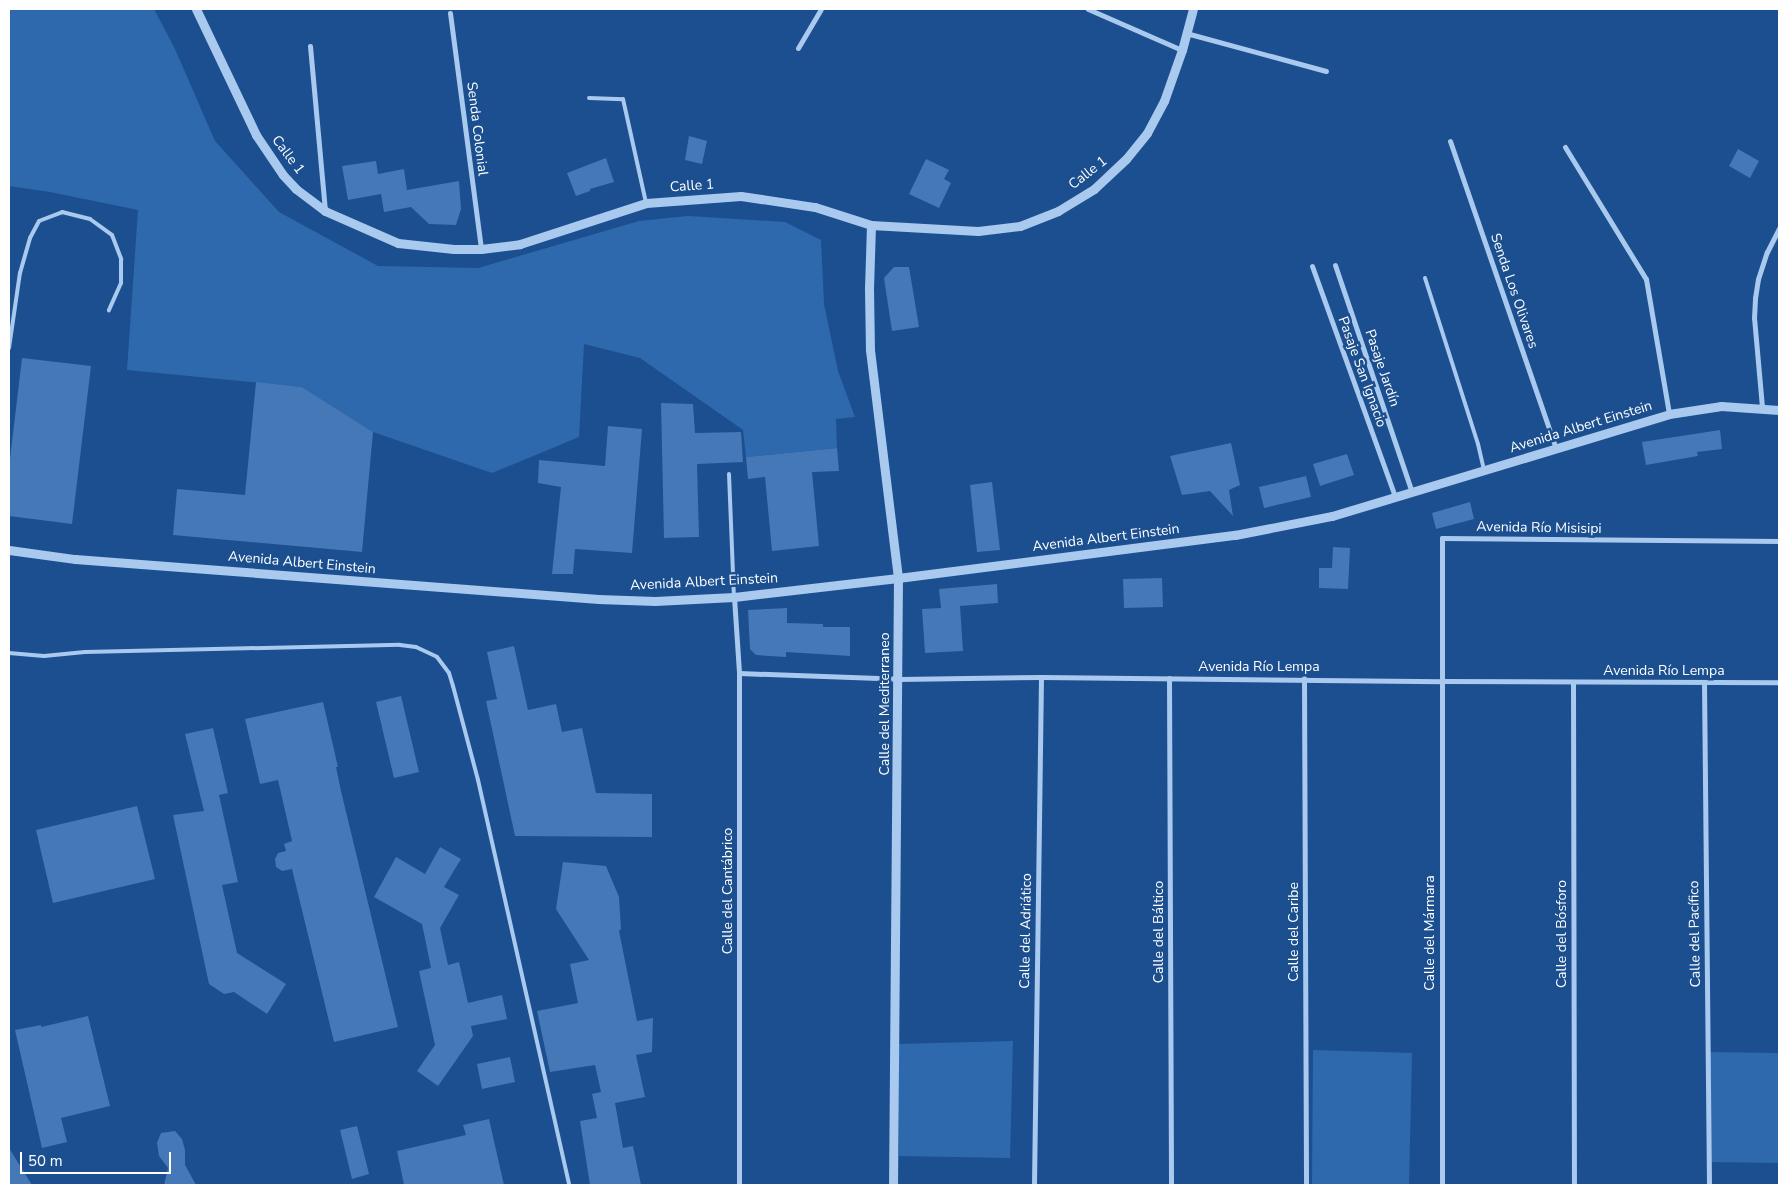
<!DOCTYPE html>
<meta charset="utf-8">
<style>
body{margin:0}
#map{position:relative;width:1788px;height:1194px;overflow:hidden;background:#1b4f8f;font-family:"Nunito Sans",sans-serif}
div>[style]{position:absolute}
.green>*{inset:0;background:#2e69ad}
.building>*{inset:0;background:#4478b7}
.service>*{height:4px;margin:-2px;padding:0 2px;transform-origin:2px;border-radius:2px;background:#a9c9ee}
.minor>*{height:5px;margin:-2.5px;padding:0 2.5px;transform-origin:2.5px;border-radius:2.5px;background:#a9c9ee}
.tertiary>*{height:9px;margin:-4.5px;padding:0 4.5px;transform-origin:4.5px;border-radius:4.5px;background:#a9c9ee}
span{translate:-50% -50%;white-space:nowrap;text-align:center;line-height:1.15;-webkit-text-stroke:5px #1b4f8f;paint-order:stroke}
.street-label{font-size:14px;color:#fff}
.frame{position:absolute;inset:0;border:10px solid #fff;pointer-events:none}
.scale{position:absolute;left:20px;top:1152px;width:151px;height:22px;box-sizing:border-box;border:2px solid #fff;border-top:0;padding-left:6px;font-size:15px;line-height:18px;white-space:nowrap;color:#fff;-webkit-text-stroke:4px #1b4f8f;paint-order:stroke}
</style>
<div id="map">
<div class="green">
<div style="clip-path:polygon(9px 9px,154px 9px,175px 49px,215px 141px,279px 212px,378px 266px,478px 268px,639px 221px,688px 216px,785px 222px,821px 240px,824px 304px,838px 371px,855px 417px,836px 419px,837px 448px,746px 457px,743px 430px,640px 358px,584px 344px,579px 437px,492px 473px,373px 432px,302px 387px,127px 370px,138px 210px,50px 192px,9px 186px)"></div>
<div style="clip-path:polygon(1013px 1041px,1010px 1158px,899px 1156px,899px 1044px)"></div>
<div style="clip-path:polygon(1313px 1050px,1412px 1053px,1409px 1185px,1312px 1184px)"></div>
<div style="clip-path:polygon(1707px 1052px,1779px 1053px,1779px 1163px,1707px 1162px)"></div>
</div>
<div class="building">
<div style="clip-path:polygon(689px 136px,707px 141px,702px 164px,685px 160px)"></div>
<div style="clip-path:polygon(1738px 149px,1759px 161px,1750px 178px,1729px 166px)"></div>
<div style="clip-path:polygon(606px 158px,614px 182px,590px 189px,590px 191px,576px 196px,567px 173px)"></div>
<div style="clip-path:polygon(926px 159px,949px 170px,944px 179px,951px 183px,939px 208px,909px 194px)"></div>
<div style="clip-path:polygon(376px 161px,378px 174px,404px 169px,407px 190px,459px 181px,461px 209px,456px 225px,429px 224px,411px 207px,384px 212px,381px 194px,348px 200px,342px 166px)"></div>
<div style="clip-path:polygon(894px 267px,909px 267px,919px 327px,892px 331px,884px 278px)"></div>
<div style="clip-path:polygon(22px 358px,91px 366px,72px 524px,9px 516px,9px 467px)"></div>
<div style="clip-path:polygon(256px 382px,302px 387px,373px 432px,362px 552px,173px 535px,177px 489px,245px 495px)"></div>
<div style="clip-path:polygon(661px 403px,693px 404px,695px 433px,741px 432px,743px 462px,697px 464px,699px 537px,664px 538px)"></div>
<div style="clip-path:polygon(608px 426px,642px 429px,632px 553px,575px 549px,573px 574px,552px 574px,561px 487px,538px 483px,539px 460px,605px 466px)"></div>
<div style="clip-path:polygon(1720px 430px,1722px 449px,1697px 452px,1698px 456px,1646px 465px,1642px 442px)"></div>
<div style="clip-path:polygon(1231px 443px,1240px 485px,1229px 490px,1233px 516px,1210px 491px,1182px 495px,1170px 456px)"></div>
<div style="clip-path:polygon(837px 448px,839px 471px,812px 472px,819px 546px,772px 551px,765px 477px,748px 479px,746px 457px)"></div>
<div style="clip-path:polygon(1347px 454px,1354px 475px,1320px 486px,1313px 464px)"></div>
<div style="clip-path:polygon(1306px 476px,1311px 497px,1264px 508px,1259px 487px)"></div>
<div style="clip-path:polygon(992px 482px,1000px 550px,977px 552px,970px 485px)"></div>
<div style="clip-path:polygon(1470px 502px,1474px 519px,1436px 529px,1432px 513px)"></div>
<div style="clip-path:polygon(1333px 547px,1350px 548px,1348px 589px,1319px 588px,1319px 568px,1332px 568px)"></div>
<div style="clip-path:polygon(1162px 578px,1163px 607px,1124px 608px,1123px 579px)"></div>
<div style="clip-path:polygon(997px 584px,998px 603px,960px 606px,963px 651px,925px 653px,922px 609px,941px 608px,939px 589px)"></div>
<div style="clip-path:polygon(787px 608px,787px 623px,823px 624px,823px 627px,850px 627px,850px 656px,786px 652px,786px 657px,756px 655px,750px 649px,748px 610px)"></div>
<div style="clip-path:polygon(514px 646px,528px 710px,556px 704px,562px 732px,582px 728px,596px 793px,652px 794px,652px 837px,515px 836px,486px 701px,497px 699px,487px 652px)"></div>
<div style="clip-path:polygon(401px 696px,419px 772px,394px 778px,376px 702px)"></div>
<div style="clip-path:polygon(323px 702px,338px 767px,336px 767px,341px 791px,398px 1027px,334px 1042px,292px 869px,282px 871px,276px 867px,275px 859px,278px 853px,286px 851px,284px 844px,292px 841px,278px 780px,260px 784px,245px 719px)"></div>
<div style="clip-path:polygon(213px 728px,228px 793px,219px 795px,238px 882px,222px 885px,237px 953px,286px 984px,267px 1014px,234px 992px,224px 994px,209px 984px,173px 815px,204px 811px,185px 734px)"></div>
<div style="clip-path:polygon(137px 806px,155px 879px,53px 903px,36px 830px)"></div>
<div style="clip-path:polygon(440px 847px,461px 859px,444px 887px,459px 895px,440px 928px,448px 965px,459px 962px,468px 1003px,502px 995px,507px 1019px,471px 1026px,473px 1036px,438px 1086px,417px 1071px,435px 1045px,419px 971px,431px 968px,422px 924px,374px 897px,396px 857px,425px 874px)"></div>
<div style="clip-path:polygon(563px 862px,606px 866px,619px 897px,621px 929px,619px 931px,637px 1021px,653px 1018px,652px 1052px,636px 1055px,645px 1097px,615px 1103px,623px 1148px,633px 1146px,641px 1185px,590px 1185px,580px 1121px,597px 1118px,592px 1094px,601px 1092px,595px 1065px,550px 1072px,537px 1011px,578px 1003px,570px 964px,589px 960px,556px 909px)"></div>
<div style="clip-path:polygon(88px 1016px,110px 1106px,61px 1118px,67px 1142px,42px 1148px,15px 1030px,41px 1025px,41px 1027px)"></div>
<div style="clip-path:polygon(510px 1057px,515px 1082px,482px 1089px,477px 1064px)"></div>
<div style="clip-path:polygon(489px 1119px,504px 1185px,404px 1185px,397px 1151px,466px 1135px,463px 1125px)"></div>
<div style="clip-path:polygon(357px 1126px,369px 1174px,352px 1179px,340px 1130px)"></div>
<div style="clip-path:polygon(175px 1131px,182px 1139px,185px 1150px,185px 1165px,196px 1185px,164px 1185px,168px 1168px,159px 1156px,157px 1143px,161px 1133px)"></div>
<div style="clip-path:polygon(9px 1148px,32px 1185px,9px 1185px)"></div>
</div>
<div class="service">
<div style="left:589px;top:98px;width:34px;rotate:2deg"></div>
<div style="left:623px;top:99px;width:107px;rotate:77.5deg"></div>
<div style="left:1425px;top:278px;width:174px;rotate:72.3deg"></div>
<div style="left:1478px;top:444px;width:26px;rotate:77deg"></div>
<div style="left:9px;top:348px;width:76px;rotate:-81.7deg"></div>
<div style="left:20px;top:273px;width:36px;rotate:-74deg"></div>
<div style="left:30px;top:238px;width:19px;rotate:-62deg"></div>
<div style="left:39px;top:221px;width:25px;rotate:-21deg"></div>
<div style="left:62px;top:212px;width:29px;rotate:14deg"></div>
<div style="left:90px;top:219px;width:27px;rotate:36deg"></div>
<div style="left:112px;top:235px;width:26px;rotate:69deg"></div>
<div style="left:121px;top:259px;width:24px;rotate:90deg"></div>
<div style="left:121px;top:283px;width:30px;rotate:114deg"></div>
<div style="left:729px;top:474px;width:123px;rotate:87.7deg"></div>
<div style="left:9px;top:653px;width:35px;rotate:5deg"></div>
<div style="left:44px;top:656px;width:41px;rotate:-5.6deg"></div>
<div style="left:85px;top:652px;width:315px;rotate:-1.3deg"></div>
<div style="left:400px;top:645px;width:16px;rotate:7deg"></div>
<div style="left:416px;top:647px;width:23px;rotate:25deg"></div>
<div style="left:437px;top:657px;width:20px;rotate:53deg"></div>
<div style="left:449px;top:673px;width:14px;rotate:73deg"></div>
<div style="left:453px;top:686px;width:97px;rotate:75.1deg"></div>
<div style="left:478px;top:780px;width:415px;rotate:77.3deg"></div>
</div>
<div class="minor">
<div style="left:1088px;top:9px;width:103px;rotate:23.6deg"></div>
<div style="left:450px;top:13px;width:238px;rotate:82.5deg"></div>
<div style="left:1186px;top:33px;width:145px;rotate:15.2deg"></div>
<div style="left:310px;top:46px;width:165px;rotate:84.8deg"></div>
<div style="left:798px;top:48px;width:45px;rotate:-59.5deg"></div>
<div style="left:1450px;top:141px;width:326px;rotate:71deg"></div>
<div style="left:1565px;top:147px;width:155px;rotate:58.5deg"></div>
<div style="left:1646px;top:279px;width:137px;rotate:80.3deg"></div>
<div style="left:1335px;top:265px;width:240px;rotate:71.3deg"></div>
<div style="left:1312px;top:266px;width:245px;rotate:70.2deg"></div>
<div style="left:1762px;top:407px;width:89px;rotate:-95.1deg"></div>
<div style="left:1754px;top:318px;width:20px;rotate:-87deg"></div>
<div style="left:1755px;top:298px;width:19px;rotate:-81deg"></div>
<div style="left:1758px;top:279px;width:28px;rotate:-72deg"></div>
<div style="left:1767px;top:252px;width:27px;rotate:-63deg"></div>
<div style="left:734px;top:597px;width:76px;rotate:86.2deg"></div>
<div style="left:739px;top:673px;width:512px;rotate:90deg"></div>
<div style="left:739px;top:673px;width:160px;rotate:2.1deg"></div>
<div style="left:899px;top:679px;width:142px;rotate:-0.8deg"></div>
<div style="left:1041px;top:677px;width:400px;rotate:0.6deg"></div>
<div style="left:1441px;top:681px;width:338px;rotate:0.2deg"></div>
<div style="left:1169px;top:678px;width:507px;rotate:89.77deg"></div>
<div style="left:1304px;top:678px;width:507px;rotate:89.77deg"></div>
<div style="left:1573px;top:682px;width:503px;rotate:89.89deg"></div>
<div style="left:1704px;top:682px;width:503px;rotate:89.43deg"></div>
<div style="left:1034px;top:1185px;width:508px;rotate:-89.21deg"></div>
<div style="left:1442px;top:1185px;width:647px;rotate:-90deg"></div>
<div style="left:1442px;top:538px;width:337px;rotate:0.5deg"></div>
</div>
<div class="tertiary">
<div style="left:196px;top:9px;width:140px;rotate:64.5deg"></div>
<div style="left:256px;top:135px;width:48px;rotate:56deg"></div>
<div style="left:283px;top:175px;width:19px;rotate:47deg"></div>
<div style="left:296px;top:189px;width:36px;rotate:37deg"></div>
<div style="left:325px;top:211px;width:80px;rotate:23.7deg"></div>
<div style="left:398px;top:243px;width:56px;rotate:6.1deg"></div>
<div style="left:454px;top:249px;width:27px"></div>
<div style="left:481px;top:249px;width:39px;rotate:-7deg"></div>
<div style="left:520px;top:244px;width:133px;rotate:-18deg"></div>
<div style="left:646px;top:203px;width:95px;rotate:-4.2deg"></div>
<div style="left:741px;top:196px;width:75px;rotate:8.5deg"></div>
<div style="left:815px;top:207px;width:59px;rotate:17.8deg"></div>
<div style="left:871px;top:225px;width:107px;rotate:3.2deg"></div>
<div style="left:978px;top:231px;width:42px;rotate:-6.8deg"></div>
<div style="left:1020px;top:226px;width:41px;rotate:-21.5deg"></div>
<div style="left:1058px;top:211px;width:42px;rotate:-31.4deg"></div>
<div style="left:1094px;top:189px;width:44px;rotate:-43.2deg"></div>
<div style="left:1126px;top:159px;width:33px;rotate:-51deg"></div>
<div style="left:1147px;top:133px;width:36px;rotate:-62deg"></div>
<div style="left:1164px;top:101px;width:54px;rotate:-70.6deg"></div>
<div style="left:1182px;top:50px;width:42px;rotate:-75deg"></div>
<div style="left:871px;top:225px;width:63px;rotate:91.8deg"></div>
<div style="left:869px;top:288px;width:62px;rotate:89.1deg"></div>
<div style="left:870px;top:350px;width:230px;rotate:83deg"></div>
<div style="left:898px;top:578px;width:607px;rotate:90.47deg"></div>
<div style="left:9px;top:550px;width:67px;rotate:7.8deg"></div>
<div style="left:75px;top:559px;width:525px;rotate:4.37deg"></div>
<div style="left:598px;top:599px;width:57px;rotate:2deg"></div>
<div style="left:655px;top:601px;width:79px;rotate:-2.9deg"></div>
<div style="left:734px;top:597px;width:165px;rotate:-6.6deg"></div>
<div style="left:898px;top:578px;width:340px;rotate:-7.3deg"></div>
<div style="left:1235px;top:535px;width:99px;rotate:-11.1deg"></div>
<div style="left:1332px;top:516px;width:352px;rotate:-16.8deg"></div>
<div style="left:1669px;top:414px;width:53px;rotate:-8.7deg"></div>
<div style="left:1721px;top:406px;width:58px;rotate:3.9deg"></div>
</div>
<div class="street-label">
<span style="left:477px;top:129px;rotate:83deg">Senda Colonial</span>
<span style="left:288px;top:155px;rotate:53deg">Calle 1</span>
<span style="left:1088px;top:173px;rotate:-38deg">Calle 1</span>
<span style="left:692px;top:186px;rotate:-4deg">Calle 1</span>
<span style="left:1514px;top:291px;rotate:71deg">Senda Los Olivares</span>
<span style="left:1382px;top:368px;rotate:71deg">Pasaje Jardín</span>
<span style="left:1362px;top:372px;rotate:70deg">Pasaje San Ignacio</span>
<span style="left:1581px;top:427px;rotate:-17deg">Avenida Albert Einstein</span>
<span style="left:1539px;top:528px;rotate:1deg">Avenida Río Misisipi</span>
<span style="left:1106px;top:538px;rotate:-7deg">Avenida Albert Einstein</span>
<span style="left:302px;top:563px;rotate:5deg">Avenida Albert Einstein</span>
<span style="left:704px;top:582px;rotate:-3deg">Avenida Albert Einstein</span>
<span style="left:1259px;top:667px">Avenida Río Lempa</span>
<span style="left:1664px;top:671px">Avenida Río Lempa</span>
<span style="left:885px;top:704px;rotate:-90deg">Calle del Mediterraneo</span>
<span style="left:728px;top:891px;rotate:-90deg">Calle del Cantábrico</span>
<span style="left:1026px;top:931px;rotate:-89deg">Calle del Adriático</span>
<span style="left:1159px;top:932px;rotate:-90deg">Calle del Báltico</span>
<span style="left:1294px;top:932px;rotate:-90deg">Calle del Caribe</span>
<span style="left:1430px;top:933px;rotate:-90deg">Calle del Mármara</span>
<span style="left:1562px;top:934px;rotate:-90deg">Calle del Bósforo</span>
<span style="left:1695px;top:934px;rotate:-91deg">Calle del Pacífico</span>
</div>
<div class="frame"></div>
<div class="scale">50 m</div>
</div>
